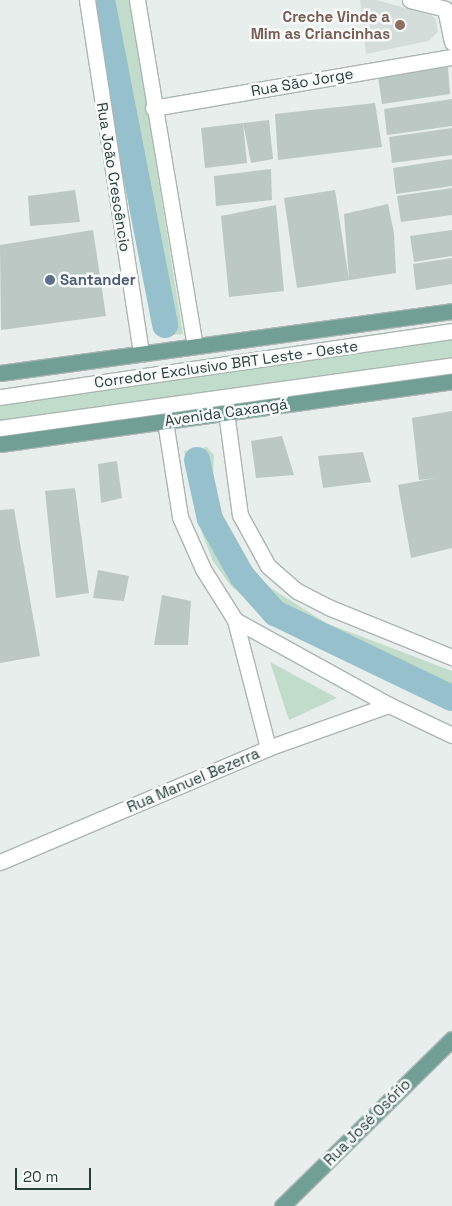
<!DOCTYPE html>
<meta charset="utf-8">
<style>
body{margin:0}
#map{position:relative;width:452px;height:1206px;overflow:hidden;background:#e7eeeb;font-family:"Space Grotesk",sans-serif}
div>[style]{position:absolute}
.built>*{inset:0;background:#d5ddda}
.green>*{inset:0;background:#c2dccb}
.canal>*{height:26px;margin:-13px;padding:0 13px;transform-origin:13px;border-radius:13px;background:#96c0cb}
.building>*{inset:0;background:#bcc8c4}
.roads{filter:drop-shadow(1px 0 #aab6b2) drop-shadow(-1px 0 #aab6b2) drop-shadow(0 1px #aab6b2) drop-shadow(0 -1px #aab6b2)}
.minor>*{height:15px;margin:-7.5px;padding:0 7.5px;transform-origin:7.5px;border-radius:7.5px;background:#fff}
.major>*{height:15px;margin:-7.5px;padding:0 7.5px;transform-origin:7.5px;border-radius:7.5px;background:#719e95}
.dots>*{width:14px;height:14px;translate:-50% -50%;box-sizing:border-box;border:2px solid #f7faf9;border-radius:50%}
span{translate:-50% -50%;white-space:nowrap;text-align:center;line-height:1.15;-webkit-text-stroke:5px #f7faf9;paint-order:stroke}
.education-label{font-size:15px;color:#785e54;font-weight:700}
.right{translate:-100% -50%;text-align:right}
.street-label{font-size:15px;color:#273e39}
.service-label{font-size:15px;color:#4e5e75;font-weight:700}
.left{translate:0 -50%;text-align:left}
.scale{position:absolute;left:15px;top:1168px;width:76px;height:22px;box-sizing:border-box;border:2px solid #273e39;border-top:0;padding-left:6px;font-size:15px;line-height:18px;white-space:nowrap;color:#273e39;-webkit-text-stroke:4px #f7faf9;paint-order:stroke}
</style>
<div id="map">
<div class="built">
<div style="clip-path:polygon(360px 0,376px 0,431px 15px,436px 19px,438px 32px,428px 41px,366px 54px)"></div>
</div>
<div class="green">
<div style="clip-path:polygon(114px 0,130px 0,183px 334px,160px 336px)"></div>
<div style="clip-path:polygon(452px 338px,452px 361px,0 424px,0 404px)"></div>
<div style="clip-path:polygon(207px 447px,214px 455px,213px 476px,217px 509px,233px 543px,266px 585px,326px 623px,452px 671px,452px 709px,268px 617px,231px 586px,213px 561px,202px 533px,184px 451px)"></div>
<div style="clip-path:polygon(270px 662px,337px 698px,289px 720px)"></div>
</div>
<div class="canal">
<div style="left:102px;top:0;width:331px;rotate:79deg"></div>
<div style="left:197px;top:460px;width:60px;rotate:77.6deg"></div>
<div style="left:210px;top:519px;width:65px;rotate:60.7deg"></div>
<div style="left:242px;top:576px;width:50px;rotate:48.3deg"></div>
<div style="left:275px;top:613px;width:196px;rotate:25.7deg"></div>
</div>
<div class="building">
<div style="clip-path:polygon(448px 67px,450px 94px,382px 104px,378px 77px)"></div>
<div style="clip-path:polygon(452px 99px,452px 126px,387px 135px,384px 109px)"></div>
<div style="clip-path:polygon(375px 103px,382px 147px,278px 160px,275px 114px)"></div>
<div style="clip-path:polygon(269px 120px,273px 159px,251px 163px,243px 123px,247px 163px,205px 168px,201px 128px)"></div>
<div style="clip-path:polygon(452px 128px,452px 155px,392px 163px,389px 137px)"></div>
<div style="clip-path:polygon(452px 159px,452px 186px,396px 194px,393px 168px)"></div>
<div style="clip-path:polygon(271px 169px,272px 200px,216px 206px,214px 176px)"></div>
<div style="clip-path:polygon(452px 188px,452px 215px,401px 222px,397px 196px)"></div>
<div style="clip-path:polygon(75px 190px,80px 222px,30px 226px,28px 196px)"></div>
<div style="clip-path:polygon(335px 190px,349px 280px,344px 214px,388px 204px,394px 233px,396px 273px,297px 288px,284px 198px)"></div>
<div style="clip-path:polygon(276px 205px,284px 291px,229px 297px,221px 216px)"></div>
<div style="clip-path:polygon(93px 230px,106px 316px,1px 330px,0 245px)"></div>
<div style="clip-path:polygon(452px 230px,452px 256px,414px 262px,410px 236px)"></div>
<div style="clip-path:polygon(452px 258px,452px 284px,416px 290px,413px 264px)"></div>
<div style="clip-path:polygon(452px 411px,452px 548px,411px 558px,398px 485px,436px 478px,419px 480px,412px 418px)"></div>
<div style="clip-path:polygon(282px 436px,294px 475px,256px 478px,251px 441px)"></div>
<div style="clip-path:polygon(363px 452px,371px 482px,323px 488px,318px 456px)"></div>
<div style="clip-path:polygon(117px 461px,122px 498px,101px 503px,98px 464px)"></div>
<div style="clip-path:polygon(75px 488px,89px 593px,56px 598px,45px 491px)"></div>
<div style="clip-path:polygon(14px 509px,40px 656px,0 663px,0 510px)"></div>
<div style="clip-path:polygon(98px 570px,129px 576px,124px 601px,93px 598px)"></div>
<div style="clip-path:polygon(162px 595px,191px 601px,188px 645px,154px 645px)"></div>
</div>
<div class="roads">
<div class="minor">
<div style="left:87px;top:0;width:358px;rotate:81.3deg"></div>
<div style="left:137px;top:0;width:351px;rotate:80.5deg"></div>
<div style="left:410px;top:0;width:36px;rotate:14deg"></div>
<div style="left:445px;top:9px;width:34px;rotate:78deg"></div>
<div style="left:153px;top:108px;width:303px;rotate:-9.7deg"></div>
<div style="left:0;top:397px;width:457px;rotate:-8.3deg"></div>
<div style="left:226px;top:412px;width:104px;rotate:82.3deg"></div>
<div style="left:240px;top:515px;width:58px;rotate:61.2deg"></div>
<div style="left:268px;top:566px;width:38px;rotate:41deg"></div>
<div style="left:297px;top:591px;width:35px;rotate:27deg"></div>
<div style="left:328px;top:607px;width:134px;rotate:22deg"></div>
<div style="left:165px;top:421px;width:97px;rotate:81.1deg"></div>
<div style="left:180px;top:517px;width:57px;rotate:66.1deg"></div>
<div style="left:203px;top:569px;width:60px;rotate:57.9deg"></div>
<div style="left:235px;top:620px;width:176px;rotate:28.9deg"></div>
<div style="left:389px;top:705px;width:70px;rotate:25.5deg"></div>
<div style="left:0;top:428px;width:456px;rotate:-7.9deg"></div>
<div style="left:235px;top:620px;width:132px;rotate:75.5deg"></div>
<div style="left:0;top:862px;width:291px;rotate:-23deg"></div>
<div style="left:268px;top:748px;width:128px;rotate:-19.6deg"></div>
</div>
<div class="major">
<div style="left:0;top:373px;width:456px;rotate:-7.8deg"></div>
<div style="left:0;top:444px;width:456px;rotate:-7.9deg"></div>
<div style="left:282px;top:1206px;width:238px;rotate:-44.5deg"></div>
</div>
</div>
<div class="dots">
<div style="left:400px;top:25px;background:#8d6e63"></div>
<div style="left:50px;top:280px;background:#5c6f8a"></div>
</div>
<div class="education-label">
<span class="right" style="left:390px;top:25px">Creche Vinde a<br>Mim as Criancinhas</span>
</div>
<div class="street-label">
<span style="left:302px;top:82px;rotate:-10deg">Rua São Jorge</span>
<span style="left:114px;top:177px;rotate:81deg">Rua João Crescêncio</span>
<span style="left:226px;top:364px;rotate:-8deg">Corredor Exclusivo BRT Leste - Oeste</span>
<span style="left:226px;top:412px;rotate:-8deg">Avenida Caxangá</span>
<span style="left:193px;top:780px;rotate:-23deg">Rua Manuel Bezerra</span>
<span style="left:367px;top:1122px;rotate:-45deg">Rua José Osório</span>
</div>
<div class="service-label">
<span class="left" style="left:60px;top:280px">Santander</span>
</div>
<div class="scale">20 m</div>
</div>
